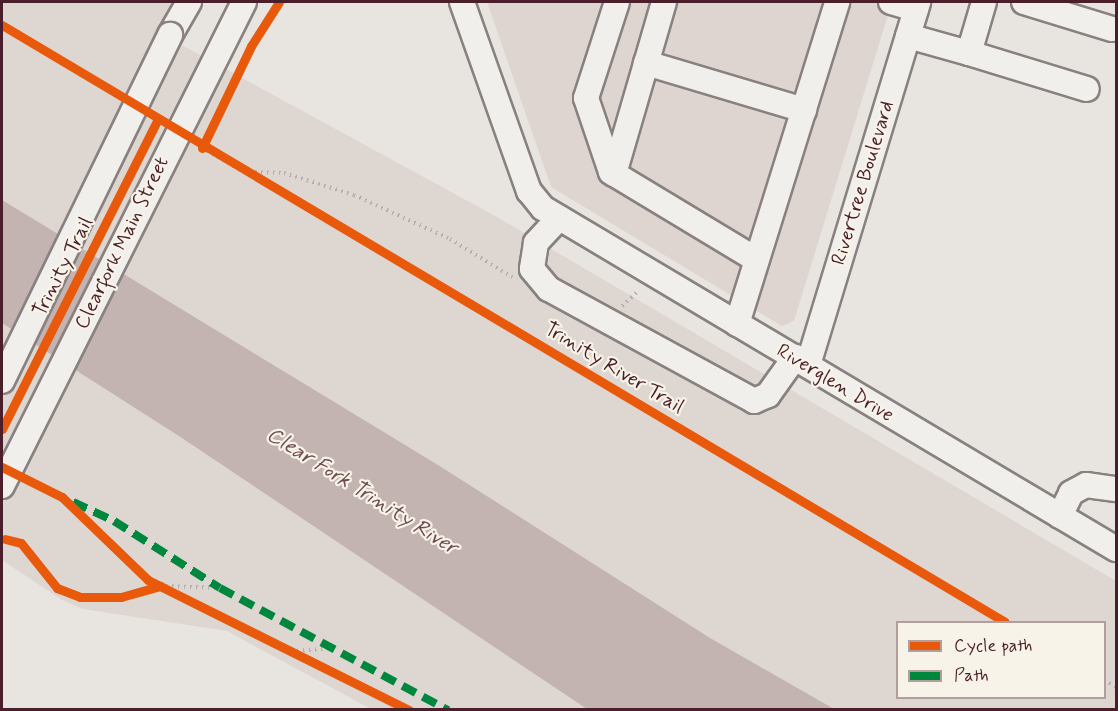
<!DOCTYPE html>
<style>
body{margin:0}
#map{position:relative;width:1118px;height:711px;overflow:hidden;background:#e8e5e0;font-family:Mynerve,sans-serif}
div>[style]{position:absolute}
.built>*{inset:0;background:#ded5d0}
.green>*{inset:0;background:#ded6d0}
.water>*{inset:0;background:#c3b4b1}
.path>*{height:4px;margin-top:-2px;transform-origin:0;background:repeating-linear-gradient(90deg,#b4aeac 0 1.5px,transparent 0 6px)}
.roads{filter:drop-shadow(2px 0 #898080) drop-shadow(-2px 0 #898080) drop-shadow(0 2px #898080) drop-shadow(0 -2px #898080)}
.minor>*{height:24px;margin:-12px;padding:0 12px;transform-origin:12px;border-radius:12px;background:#f0efeb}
.bridges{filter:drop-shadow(2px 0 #898080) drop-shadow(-2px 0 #898080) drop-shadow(0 2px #898080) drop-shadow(0 -2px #898080)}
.minor-bridge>*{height:24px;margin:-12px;padding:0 12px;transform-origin:12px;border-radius:12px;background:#f0efeb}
.quiet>*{height:8px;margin-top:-4px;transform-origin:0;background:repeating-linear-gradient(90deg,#00873e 0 15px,transparent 0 23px)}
.cycleway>*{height:9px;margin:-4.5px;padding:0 4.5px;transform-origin:4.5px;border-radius:4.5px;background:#e8590c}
span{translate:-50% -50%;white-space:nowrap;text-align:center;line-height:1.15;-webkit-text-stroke:4.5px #f7f3e8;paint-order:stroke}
.street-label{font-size:20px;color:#4a1f2b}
.water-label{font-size:21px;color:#6f4c53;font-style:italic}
.frame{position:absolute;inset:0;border:3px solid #4a1f2b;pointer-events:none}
.legend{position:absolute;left:896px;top:621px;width:210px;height:78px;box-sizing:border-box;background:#f7f3e8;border:2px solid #b29e9c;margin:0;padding:8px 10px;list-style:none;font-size:18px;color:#4a1f2b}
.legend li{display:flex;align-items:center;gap:12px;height:30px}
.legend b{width:30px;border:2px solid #b29e9c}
</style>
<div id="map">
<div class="built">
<div style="clip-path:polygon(487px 2px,892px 2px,794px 321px,782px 326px,551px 187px)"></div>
</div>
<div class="green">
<div style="clip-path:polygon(evenodd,2px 2px,173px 2px,158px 32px,497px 217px,1116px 581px,1116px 709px,371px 709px,227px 631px,83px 609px,62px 600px,2px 560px,2px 2px,898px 622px,1104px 622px,1104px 698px,898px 698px,898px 622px)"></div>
</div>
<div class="water">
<div style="clip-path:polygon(2px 200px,438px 465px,710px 638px,834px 709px,587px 709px,182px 438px,2px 323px)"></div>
</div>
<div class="path">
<div style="left:2px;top:25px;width:134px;rotate:31.9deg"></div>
<div style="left:202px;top:148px;width:300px;rotate:30deg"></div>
<div style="left:462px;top:298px;width:632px;rotate:30.82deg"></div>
<div style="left:243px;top:172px;width:41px;rotate:1.4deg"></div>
<div style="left:284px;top:173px;width:73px;rotate:17.4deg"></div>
<div style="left:354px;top:195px;width:106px;rotate:24.6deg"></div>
<div style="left:450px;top:239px;width:73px;rotate:31.5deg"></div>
<div style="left:622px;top:306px;width:22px;rotate:-43deg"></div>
<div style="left:160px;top:586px;width:60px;rotate:1.9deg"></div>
<div style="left:291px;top:651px;width:44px;rotate:-3.9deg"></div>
<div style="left:1104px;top:680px;width:14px;rotate:30deg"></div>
</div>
<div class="roads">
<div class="minor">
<div style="left:462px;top:2px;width:201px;rotate:70.5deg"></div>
<div style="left:529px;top:191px;width:22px;rotate:51deg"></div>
<div style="left:543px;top:208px;width:667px;rotate:30.76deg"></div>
<div style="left:617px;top:2px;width:101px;rotate:107.9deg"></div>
<div style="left:586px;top:98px;width:78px;rotate:71.3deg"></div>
<div style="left:611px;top:172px;width:170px;rotate:31.1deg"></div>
<div style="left:891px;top:2px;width:26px;rotate:16deg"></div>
<div style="left:1024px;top:2px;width:92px;rotate:17.1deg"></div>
<div style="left:170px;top:35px;width:38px;rotate:-60deg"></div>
<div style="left:908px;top:36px;width:63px;rotate:15.6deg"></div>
<div style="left:969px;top:53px;width:53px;rotate:-73.6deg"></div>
<div style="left:969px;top:53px;width:123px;rotate:17deg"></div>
<div style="left:646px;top:63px;width:165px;rotate:16.6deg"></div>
<div style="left:614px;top:174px;width:179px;rotate:-73.8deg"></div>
<div style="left:559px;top:218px;width:34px;rotate:133deg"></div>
<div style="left:536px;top:243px;width:26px;rotate:99deg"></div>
<div style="left:532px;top:269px;width:26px;rotate:50deg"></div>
<div style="left:549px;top:289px;width:234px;rotate:28.6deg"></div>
<div style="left:754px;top:401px;width:15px;rotate:-23deg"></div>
<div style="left:768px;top:395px;width:47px;rotate:-54.6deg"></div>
<div style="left:737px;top:324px;width:337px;rotate:-72.7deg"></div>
<div style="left:808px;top:365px;width:379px;rotate:-73.1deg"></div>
<div style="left:2px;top:486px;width:541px;rotate:-63.43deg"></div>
<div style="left:1060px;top:516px;width:25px;rotate:-64deg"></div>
<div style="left:1071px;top:493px;width:17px;rotate:-28deg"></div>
<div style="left:1086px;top:485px;width:30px;rotate:8deg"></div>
</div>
</div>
<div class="bridges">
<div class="minor-bridge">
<div style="left:2px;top:381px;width:385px;rotate:-64.1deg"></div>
</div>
</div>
<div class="quiet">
<div style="left:73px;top:502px;width:45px;rotate:24.9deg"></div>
<div style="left:114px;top:521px;width:125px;rotate:32.3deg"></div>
<div style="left:220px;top:588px;width:259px;rotate:28.2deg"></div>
</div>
<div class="cycleway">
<div style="left:2px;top:25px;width:1167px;rotate:30.76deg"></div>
<div style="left:202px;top:148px;width:113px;rotate:-64.3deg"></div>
<div style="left:251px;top:46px;width:52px;rotate:-57.5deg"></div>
<div style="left:2px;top:429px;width:345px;rotate:-63.3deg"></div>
<div style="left:2px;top:467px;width:67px;rotate:26.6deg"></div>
<div style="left:62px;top:497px;width:120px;rotate:44deg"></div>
<div style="left:148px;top:580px;width:292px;rotate:26.5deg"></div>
<div style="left:5px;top:539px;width:16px;rotate:14deg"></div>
<div style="left:21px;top:543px;width:58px;rotate:51.3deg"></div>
<div style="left:57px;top:588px;width:25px;rotate:21deg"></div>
<div style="left:80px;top:597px;width:41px"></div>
<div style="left:121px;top:597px;width:41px;rotate:-15.8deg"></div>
</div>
<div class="street-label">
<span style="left:863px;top:183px;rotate:-73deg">Rivertree Boulevard</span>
<span style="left:122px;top:243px;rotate:-64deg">Clearfork Main Street</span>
<span style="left:63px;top:267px;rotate:-63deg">Trinity Trail</span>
<span style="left:614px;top:368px;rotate:31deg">Trinity River Trail</span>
<span style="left:835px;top:383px;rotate:31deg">Riverglen Drive</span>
</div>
<div class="water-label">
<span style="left:362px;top:491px;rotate:32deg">Clear Fork Trinity River</span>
</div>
<div class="frame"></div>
<ul class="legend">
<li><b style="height:8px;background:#e8590c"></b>Cycle path</li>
<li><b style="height:8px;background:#00873e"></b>Path</li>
</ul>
</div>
